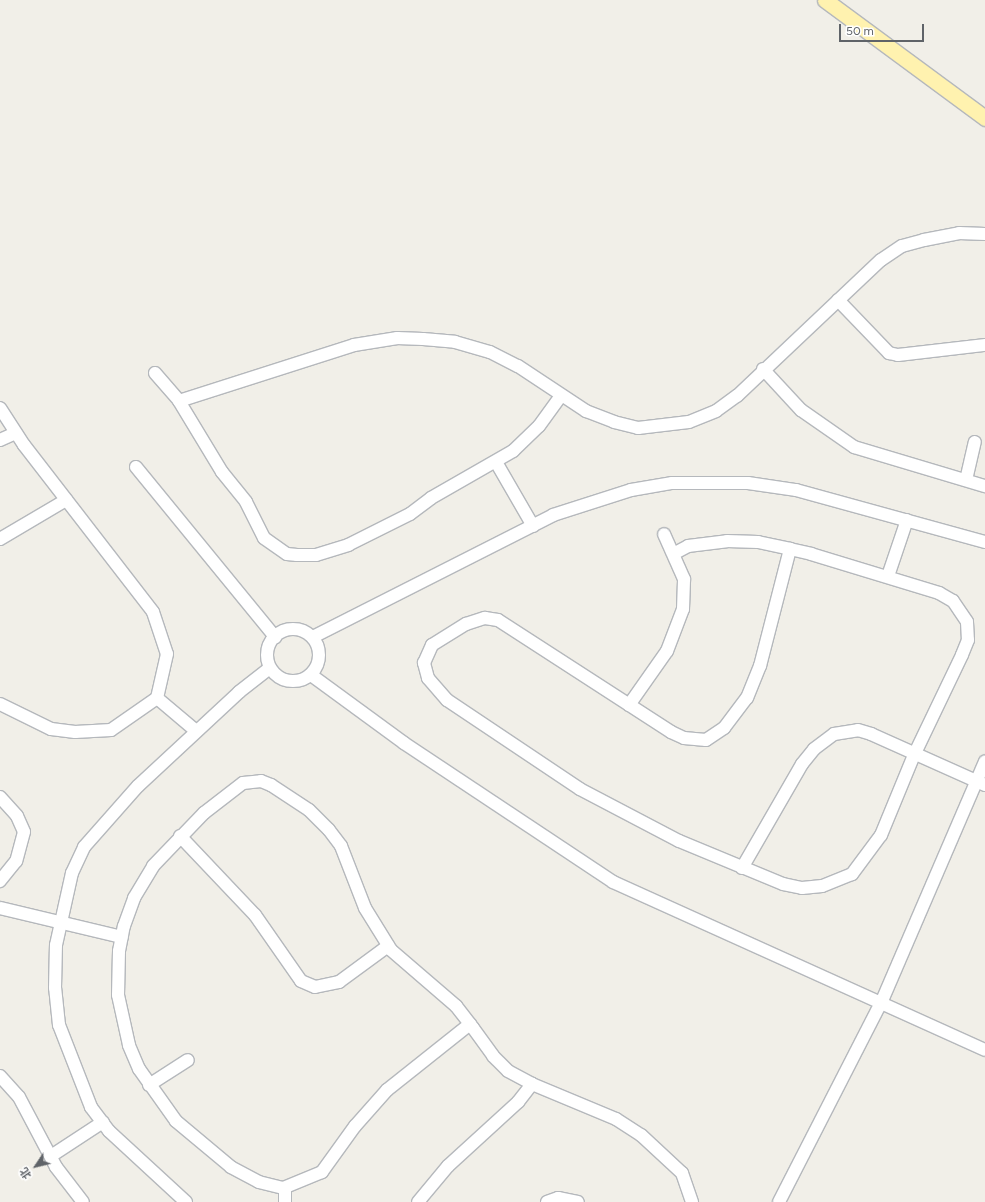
<!DOCTYPE html>
<meta charset="utf-8">
<style>
body{margin:0}
#map{position:relative;width:985px;height:1202px;overflow:hidden;background:#f1efe8;font-family:Figtree,"Noto Sans SC",sans-serif}
div>[style]{position:absolute}
.roads{filter:drop-shadow(1px 0 #b5b8bc) drop-shadow(-1px 0 #b5b8bc) drop-shadow(0 1px #b5b8bc) drop-shadow(0 -1px #b5b8bc)}
.minor>*{height:12px;margin:-6px;padding:0 6px;transform-origin:6px;border-radius:6px;background:#fff}
.minor>.ring{margin:-6px;padding:0;box-sizing:content-box;background:none;border:12px solid #fff;border-radius:50%}
.major>*{height:15px;margin:-7.5px;padding:0 7.5px;transform-origin:7.5px;border-radius:7.5px;background:#fff2af}
span{translate:-50% -50%;white-space:nowrap;text-align:center;line-height:1.15;-webkit-text-stroke:3.5px #fff;paint-order:stroke}
.north{position:absolute;left:16px;top:1146px;width:40px;height:40px;-webkit-text-stroke:3px #fff;paint-order:stroke;rotate:235deg;font-size:11px;font-weight:700;line-height:16px;text-align:center;color:#5f6368}
.north::after{content:'';display:block;margin:auto;width:14px;height:18px;background:#5f6368;clip-path:polygon(50% 0,100% 100%,50% 72%,0 100%)}
.scale{position:absolute;left:839px;top:24px;width:85px;height:18px;box-sizing:border-box;border:2px solid #5f6368;border-top:0;padding-left:5px;font-size:12px;line-height:14px;white-space:nowrap;color:#5f6368;-webkit-text-stroke:3px #fff;paint-order:stroke}
</style>
<div id="map">
<div class="roads">
<div class="minor">
<div style="left:838px;top:300px;width:74px;rotate:46.1deg"></div>
<div style="left:889px;top:353px;width:9px;rotate:13deg"></div>
<div style="left:898px;top:355px;width:88px;rotate:-6.6deg"></div>
<div style="left:763px;top:369px;width:56px;rotate:47.2deg"></div>
<div style="left:801px;top:410px;width:65px;rotate:34.9deg"></div>
<div style="left:854px;top:447px;width:137px;rotate:16.6deg"></div>
<div style="left:155px;top:373px;width:37px;rotate:49deg"></div>
<div style="left:179px;top:401px;width:83px;rotate:58.8deg"></div>
<div style="left:222px;top:472px;width:38px;rotate:51deg"></div>
<div style="left:246px;top:502px;width:40px;rotate:63.4deg"></div>
<div style="left:264px;top:538px;width:28px;rotate:35deg"></div>
<div style="left:287px;top:554px;width:10px;rotate:6deg"></div>
<div style="left:297px;top:555px;width:19px"></div>
<div style="left:316px;top:555px;width:34px;rotate:-17deg"></div>
<div style="left:348px;top:545px;width:69px;rotate:-26.6deg"></div>
<div style="left:410px;top:514px;width:26px;rotate:-37deg"></div>
<div style="left:431px;top:498px;width:95px;rotate:-29.8deg"></div>
<div style="left:513px;top:451px;width:36px;rotate:-44deg"></div>
<div style="left:539px;top:426px;width:37px;rotate:-54deg"></div>
<div style="left:179px;top:401px;width:184px;rotate:-17.7deg"></div>
<div style="left:354px;top:345px;width:44px;rotate:-9.2deg"></div>
<div style="left:397px;top:338px;width:26px;rotate:2deg"></div>
<div style="left:423px;top:339px;width:32px;rotate:5deg"></div>
<div style="left:455px;top:342px;width:36px;rotate:16deg"></div>
<div style="left:490px;top:352px;width:31px;rotate:27deg"></div>
<div style="left:518px;top:366px;width:82px;rotate:33.5deg"></div>
<div style="left:586px;top:411px;width:30px;rotate:21deg"></div>
<div style="left:614px;top:422px;width:25px;rotate:14deg"></div>
<div style="left:638px;top:428px;width:51px;rotate:-6.7deg"></div>
<div style="left:689px;top:422px;width:29px;rotate:-22deg"></div>
<div style="left:716px;top:411px;width:26px;rotate:-36deg"></div>
<div style="left:737px;top:396px;width:198px;rotate:-43.4deg"></div>
<div style="left:881px;top:260px;width:25px;rotate:-34deg"></div>
<div style="left:902px;top:246px;width:23px;rotate:-15deg"></div>
<div style="left:924px;top:240px;width:36px;rotate:-11deg"></div>
<div style="left:959px;top:233px;width:26px;rotate:2deg"></div>
<div style="left:0;top:408px;width:44px;rotate:57deg"></div>
<div style="left:24px;top:445px;width:211px;rotate:52.3deg"></div>
<div style="left:153px;top:612px;width:44px;rotate:71.6deg"></div>
<div style="left:167px;top:654px;width:45px;rotate:102.8deg"></div>
<div style="left:157px;top:698px;width:56px;rotate:145.2deg"></div>
<div style="left:111px;top:730px;width:36px;rotate:177deg"></div>
<div style="left:75px;top:732px;width:24px;rotate:-173deg"></div>
<div style="left:51px;top:729px;width:57px;rotate:-153.9deg"></div>
<div style="left:0;top:440px;width:17px;rotate:-24deg"></div>
<div style="left:496px;top:462px;width:74px;rotate:60deg"></div>
<div style="left:136px;top:467px;width:220px;rotate:50.7deg"></div>
<div style="left:966px;top:480px;width:39px;rotate:-77deg"></div>
<div style="left:0;top:539px;width:77px;rotate:-30.6deg"></div>
<div style="left:675px;top:553px;width:15px;rotate:-28deg"></div>
<div style="left:688px;top:546px;width:39px;rotate:-7deg"></div>
<div style="left:727px;top:541px;width:31px;rotate:2deg"></div>
<div style="left:758px;top:542px;width:33px;rotate:12deg"></div>
<div style="left:790px;top:549px;width:22px;rotate:13deg"></div>
<div style="left:811px;top:554px;width:134px;rotate:16.9deg"></div>
<div style="left:939px;top:593px;width:16px;rotate:30deg"></div>
<div style="left:953px;top:601px;width:25px;rotate:56deg"></div>
<div style="left:967px;top:622px;width:18px;rotate:87deg"></div>
<div style="left:968px;top:640px;width:16px;rotate:112deg"></div>
<div style="left:962px;top:655px;width:111px;rotate:115.6deg"></div>
<div style="left:914px;top:755px;width:87px;rotate:112.4deg"></div>
<div style="left:881px;top:835px;width:49px;rotate:126.6deg"></div>
<div style="left:852px;top:874px;width:32px;rotate:158deg"></div>
<div style="left:822px;top:886px;width:20px;rotate:174deg"></div>
<div style="left:802px;top:888px;width:19px;rotate:-168deg"></div>
<div style="left:783px;top:884px;width:113px;rotate:-157.5deg"></div>
<div style="left:679px;top:841px;width:112px;rotate:-152.3deg"></div>
<div style="left:580px;top:789px;width:160px;rotate:-146.2deg"></div>
<div style="left:447px;top:700px;width:29px;rotate:-131deg"></div>
<div style="left:428px;top:678px;width:16px;rotate:-105deg"></div>
<div style="left:424px;top:663px;width:20px;rotate:-66deg"></div>
<div style="left:432px;top:645px;width:40px;rotate:-32deg"></div>
<div style="left:466px;top:624px;width:20px;rotate:-18deg"></div>
<div style="left:485px;top:618px;width:13px;rotate:9deg"></div>
<div style="left:498px;top:620px;width:206px;rotate:32.9deg"></div>
<div style="left:671px;top:732px;width:14px;rotate:25deg"></div>
<div style="left:684px;top:738px;width:22px;rotate:5deg"></div>
<div style="left:706px;top:740px;width:22px;rotate:-34deg"></div>
<div style="left:724px;top:728px;width:38px;rotate:-53deg"></div>
<div style="left:747px;top:698px;width:35px;rotate:-68deg"></div>
<div style="left:760px;top:666px;width:121px;rotate:-75.6deg"></div>
<div style="left:888px;top:576px;width:59px;rotate:-71.3deg"></div>
<div class="ring" style="left:267px;top:629px;width:40px;height:40px"></div>
<div style="left:313px;top:637px;width:269px;rotate:-26.9deg"></div>
<div style="left:553px;top:515px;width:82px;rotate:-17.8deg"></div>
<div style="left:631px;top:490px;width:42px;rotate:-9.7deg"></div>
<div style="left:672px;top:483px;width:76px"></div>
<div style="left:748px;top:483px;width:49px;rotate:8.3deg"></div>
<div style="left:796px;top:490px;width:196px;rotate:15.4deg"></div>
<div style="left:311px;top:675px;width:115px;rotate:36.2deg"></div>
<div style="left:404px;top:743px;width:251px;rotate:33.6deg"></div>
<div style="left:613px;top:882px;width:408px;rotate:24.3deg"></div>
<div style="left:157px;top:698px;width:51px;rotate:40.2deg"></div>
<div style="left:629px;top:705px;width:66px;rotate:-54.9deg"></div>
<div style="left:667px;top:651px;width:45px;rotate:-69.1deg"></div>
<div style="left:683px;top:609px;width:30px;rotate:-88deg"></div>
<div style="left:684px;top:579px;width:49px;rotate:-114deg"></div>
<div style="left:0;top:797px;width:25px;rotate:48deg"></div>
<div style="left:17px;top:816px;width:17px;rotate:66deg"></div>
<div style="left:24px;top:832px;width:30px;rotate:105deg"></div>
<div style="left:16px;top:861px;width:26px;rotate:129deg"></div>
<div style="left:180px;top:836px;width:109px;rotate:46.5deg"></div>
<div style="left:255px;top:915px;width:80px;rotate:55.1deg"></div>
<div style="left:301px;top:981px;width:15px;rotate:23deg"></div>
<div style="left:315px;top:987px;width:25px;rotate:-12deg"></div>
<div style="left:339px;top:982px;width:61px;rotate:-36.3deg"></div>
<div style="left:742px;top:868px;width:120px;rotate:-60deg"></div>
<div style="left:802px;top:764px;width:19px;rotate:-51deg"></div>
<div style="left:814px;top:749px;width:25px;rotate:-37deg"></div>
<div style="left:834px;top:734px;width:24px;rotate:-9deg"></div>
<div style="left:858px;top:730px;width:14px;rotate:17deg"></div>
<div style="left:871px;top:734px;width:125px;rotate:24.1deg"></div>
<div style="left:0;top:908px;width:125px;rotate:13.4deg"></div>
<div style="left:470px;top:1024px;width:106px;rotate:141.5deg"></div>
<div style="left:387px;top:1090px;width:48px;rotate:131.6deg"></div>
<div style="left:355px;top:1126px;width:57px;rotate:125.7deg"></div>
<div style="left:322px;top:1172px;width:42px;rotate:157.7deg"></div>
<div style="left:283px;top:1188px;width:25px;rotate:-166deg"></div>
<div style="left:259px;top:1182px;width:32px;rotate:-152deg"></div>
<div style="left:231px;top:1167px;width:72px;rotate:-140.1deg"></div>
<div style="left:176px;top:1121px;width:64px;rotate:-125.4deg"></div>
<div style="left:139px;top:1069px;width:26px;rotate:-113deg"></div>
<div style="left:129px;top:1045px;width:51px;rotate:-102.4deg"></div>
<div style="left:118px;top:995px;width:44px;rotate:-88.7deg"></div>
<div style="left:119px;top:951px;width:25px;rotate:-79deg"></div>
<div style="left:124px;top:926px;width:30px;rotate:-70deg"></div>
<div style="left:134px;top:898px;width:37px;rotate:-59deg"></div>
<div style="left:153px;top:866px;width:74px;rotate:-46.1deg"></div>
<div style="left:204px;top:813px;width:49px;rotate:-37.6deg"></div>
<div style="left:243px;top:783px;width:18px;rotate:-6deg"></div>
<div style="left:261px;top:781px;width:11px;rotate:22deg"></div>
<div style="left:271px;top:785px;width:45px;rotate:33.3deg"></div>
<div style="left:309px;top:810px;width:28px;rotate:45deg"></div>
<div style="left:329px;top:830px;width:20px;rotate:53deg"></div>
<div style="left:341px;top:846px;width:66px;rotate:68.8deg"></div>
<div style="left:365px;top:908px;width:49px;rotate:58.2deg"></div>
<div style="left:391px;top:950px;width:86px;rotate:40.7deg"></div>
<div style="left:456px;top:1006px;width:23px;rotate:52deg"></div>
<div style="left:470px;top:1024px;width:5px;rotate:53deg"></div>
<div style="left:473px;top:1028px;width:34px;rotate:54deg"></div>
<div style="left:493px;top:1056px;width:21px;rotate:45deg"></div>
<div style="left:508px;top:1071px;width:27px;rotate:28deg"></div>
<div style="left:532px;top:1084px;width:91px;rotate:22.6deg"></div>
<div style="left:616px;top:1119px;width:30px;rotate:33deg"></div>
<div style="left:641px;top:1135px;width:56px;rotate:42.8deg"></div>
<div style="left:682px;top:1173px;width:31px;rotate:71deg"></div>
<div style="left:0;top:1076px;width:28px;rotate:48deg"></div>
<div style="left:19px;top:1097px;width:79px;rotate:62.1deg"></div>
<div style="left:56px;top:1167px;width:44px;rotate:52.4deg"></div>
<div style="left:149px;top:1085px;width:46px;rotate:-32.7deg"></div>
<div style="left:51px;top:1156px;width:62px;rotate:-33.2deg"></div>
<div style="left:285px;top:1188px;width:14px;rotate:90deg"></div>
<div style="left:186px;top:1202px;width:105px;rotate:-137.3deg"></div>
<div style="left:109px;top:1131px;width:30px;rotate:-127deg"></div>
<div style="left:91px;top:1107px;width:88px;rotate:-111.3deg"></div>
<div style="left:59px;top:1025px;width:37px;rotate:-96deg"></div>
<div style="left:55px;top:988px;width:43px;rotate:-88.7deg"></div>
<div style="left:56px;top:945px;width:74px;rotate:-77.5deg"></div>
<div style="left:72px;top:873px;width:29px;rotate:-65deg"></div>
<div style="left:84px;top:847px;width:81px;rotate:-48.5deg"></div>
<div style="left:138px;top:786px;width:138px;rotate:-42.9deg"></div>
<div style="left:239px;top:692px;width:39px;rotate:-38deg"></div>
<div style="left:418px;top:1202px;width:47px;rotate:-50.2deg"></div>
<div style="left:448px;top:1166px;width:95px;rotate:-42.4deg"></div>
<div style="left:518px;top:1102px;width:23px;rotate:-52deg"></div>
<div style="left:547px;top:1202px;width:12px;rotate:-20deg"></div>
<div style="left:558px;top:1198px;width:20px;rotate:11deg"></div>
<div style="left:779px;top:1202px;width:224px;rotate:-62.9deg"></div>
<div style="left:881px;top:1003px;width:263px;rotate:-66.7deg"></div>
</div>
<div class="major">
<div style="left:825px;top:0;width:199px;rotate:36.4deg"></div>
</div>
</div>
<div class="north">北</div>
<div class="scale">50 m</div>
</div>
